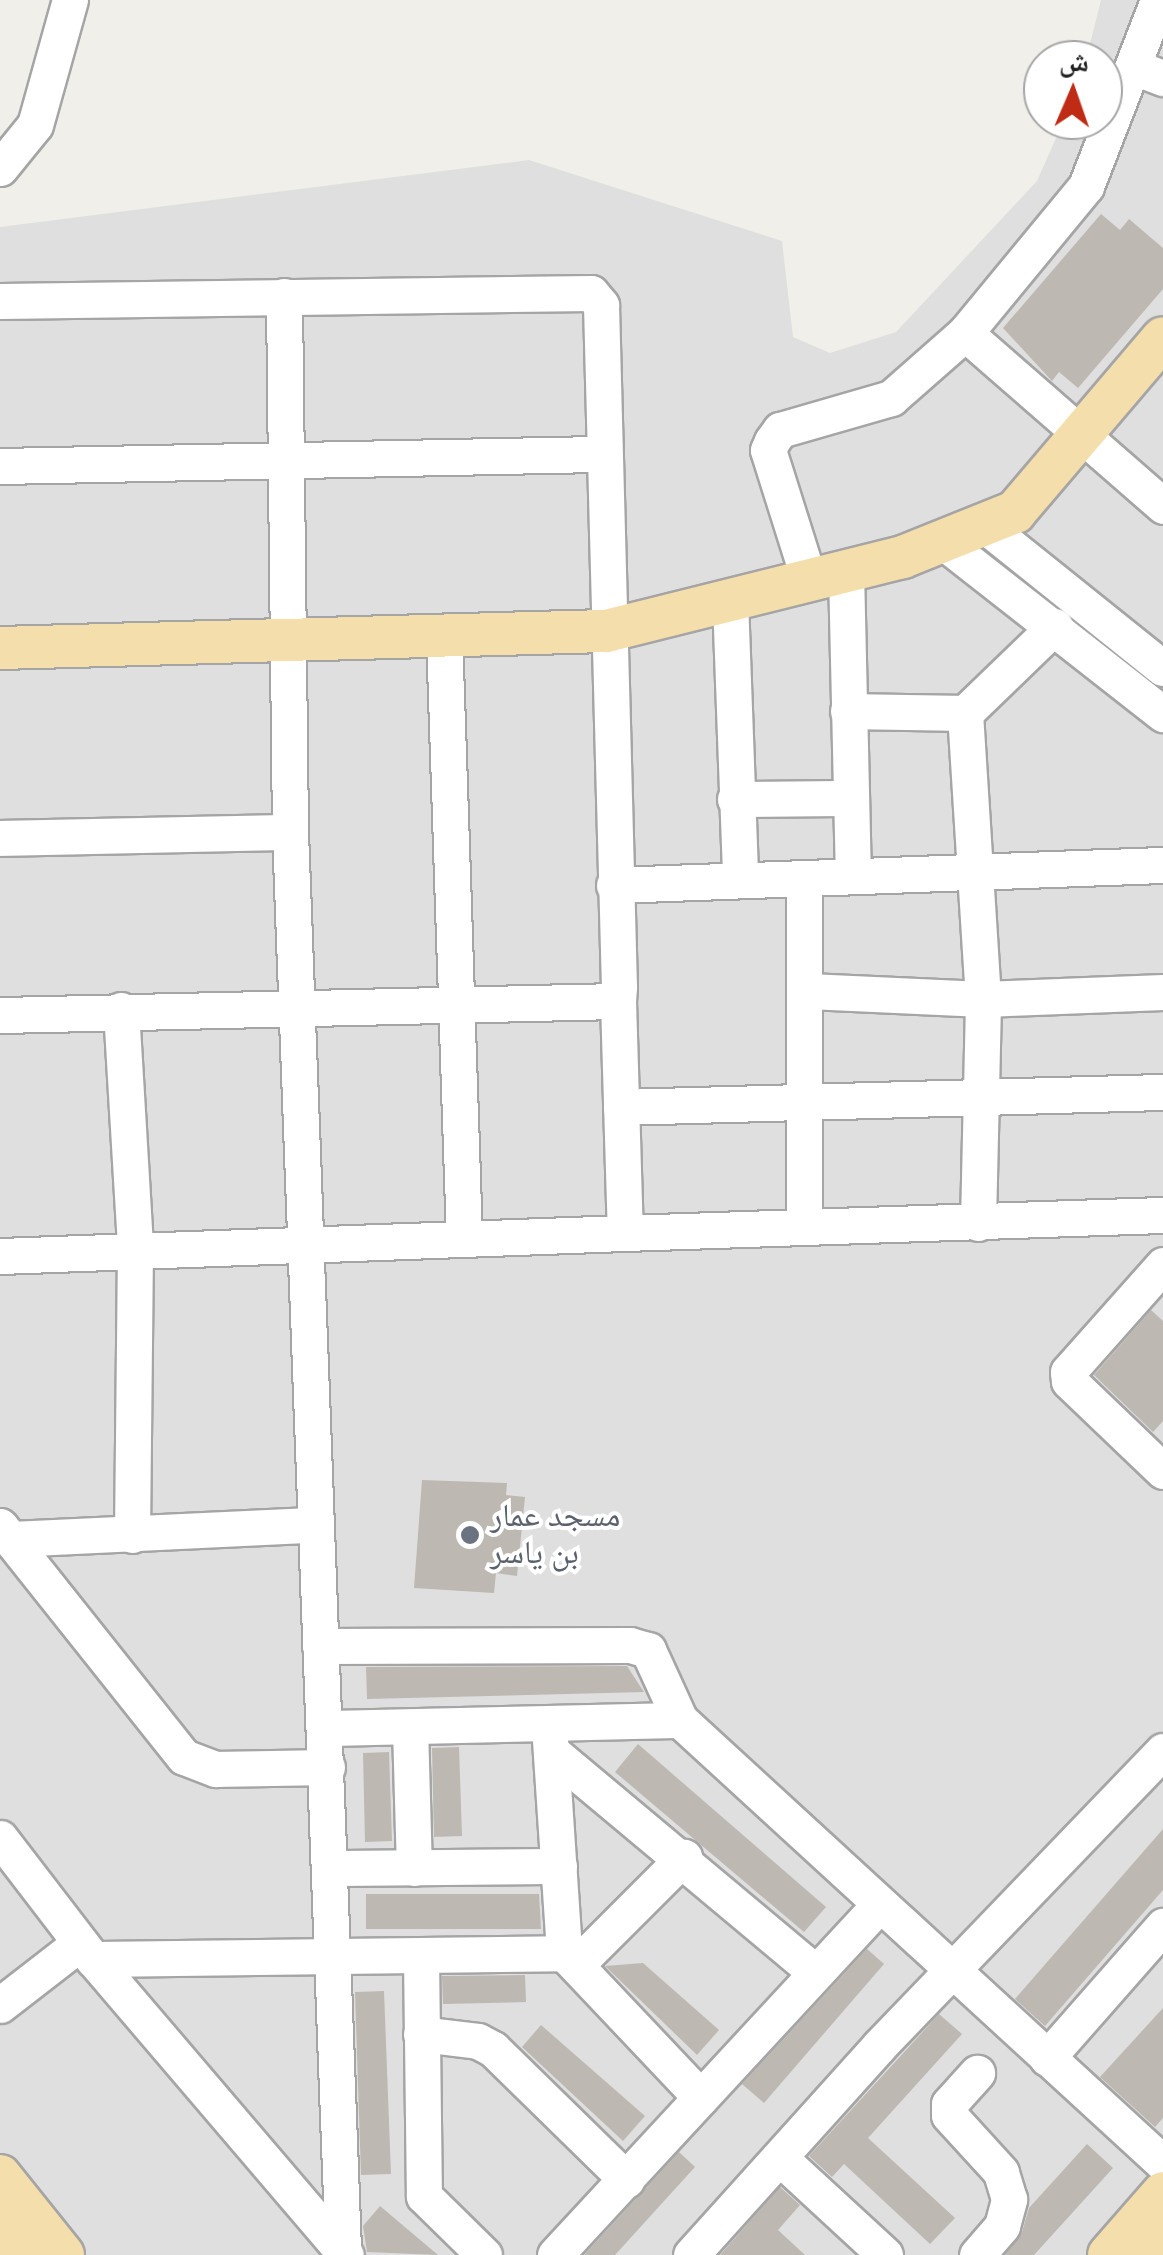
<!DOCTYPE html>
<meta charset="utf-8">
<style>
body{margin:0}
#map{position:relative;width:1163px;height:2255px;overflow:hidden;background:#f1efe9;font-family:"Nunito Sans","Noto Naskh Arabic",sans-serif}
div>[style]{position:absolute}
.residential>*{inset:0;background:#dfdfdf}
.building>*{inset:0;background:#beb8b2}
.roads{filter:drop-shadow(2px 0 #a5a5a5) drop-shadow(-2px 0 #a5a5a5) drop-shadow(0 2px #a5a5a5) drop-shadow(0 -2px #a5a5a5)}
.minor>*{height:35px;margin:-17.5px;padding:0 17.5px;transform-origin:17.5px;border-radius:17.5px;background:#fff}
.major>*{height:42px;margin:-21px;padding:0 21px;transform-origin:21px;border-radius:21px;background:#f4deab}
.dots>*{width:28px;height:28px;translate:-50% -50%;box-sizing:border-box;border:5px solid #fff;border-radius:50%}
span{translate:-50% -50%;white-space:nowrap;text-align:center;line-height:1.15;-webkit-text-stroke:8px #fff;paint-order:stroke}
.worship-label{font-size:32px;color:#5b616d}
.left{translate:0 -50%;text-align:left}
.north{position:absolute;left:1023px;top:40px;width:100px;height:100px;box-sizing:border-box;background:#fff;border:2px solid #a6a6a6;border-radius:50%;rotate:2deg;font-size:28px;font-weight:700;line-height:40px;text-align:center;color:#212121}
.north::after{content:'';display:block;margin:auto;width:35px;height:45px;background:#bf2b14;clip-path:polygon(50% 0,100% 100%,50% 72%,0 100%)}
</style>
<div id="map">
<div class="residential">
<div style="clip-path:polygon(1101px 0,1163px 0,1163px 2255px,0 2255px,0 227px,529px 160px,782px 241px,793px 337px,830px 353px,896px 332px,1037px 181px,1064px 120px,1103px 120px,1103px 60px,1086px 60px)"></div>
</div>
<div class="building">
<div style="clip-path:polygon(1101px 214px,1120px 230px,1129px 219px,1163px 248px,1163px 289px,1078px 388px,1059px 372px,1052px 381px,1003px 328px)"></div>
<div style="clip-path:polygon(1151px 1310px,1163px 1321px,1163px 1421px,1153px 1432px,1094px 1375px)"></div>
<div style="clip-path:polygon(422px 1480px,507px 1483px,506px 1495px,525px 1497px,517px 1576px,496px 1573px,494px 1593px,414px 1588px)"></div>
<div style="clip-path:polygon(627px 1666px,644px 1692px,367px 1699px,366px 1667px)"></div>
<div style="clip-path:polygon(638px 1744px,826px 1907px,804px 1932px,615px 1772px)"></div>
<div style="clip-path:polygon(459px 1747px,462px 1836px,434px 1837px,432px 1748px)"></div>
<div style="clip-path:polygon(389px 1752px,392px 1841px,365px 1842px,363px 1753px)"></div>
<div style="clip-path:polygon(1163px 1829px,1163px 1890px,1045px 2026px,1015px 1999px)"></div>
<div style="clip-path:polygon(366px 1894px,539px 1894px,541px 1929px,366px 1929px)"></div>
<div style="clip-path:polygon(867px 1949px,884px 1964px,764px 2103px,742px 2084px)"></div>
<div style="clip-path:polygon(643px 1963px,719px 2030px,697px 2055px,605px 1966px)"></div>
<div style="clip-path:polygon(525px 1975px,526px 2002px,443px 2004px,442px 1976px)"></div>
<div style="clip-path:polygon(384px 1991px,391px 2174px,361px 2175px,355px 1992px)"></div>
<div style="clip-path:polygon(1163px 2008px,1163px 2118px,1155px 2127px,1100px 2077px)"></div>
<div style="clip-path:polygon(939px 2014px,962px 2034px,868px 2138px,955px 2218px,930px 2244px,844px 2164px,832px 2177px,809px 2156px)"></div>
<div style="clip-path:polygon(541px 2025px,645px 2116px,623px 2141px,522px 2047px)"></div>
<div style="clip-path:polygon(1087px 2144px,1113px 2168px,1034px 2255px,1005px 2255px,1022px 2232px,1029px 2208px)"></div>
<div style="clip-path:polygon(679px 2152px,695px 2167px,615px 2255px,584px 2255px)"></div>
<div style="clip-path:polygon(780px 2187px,800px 2205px,778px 2230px,805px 2255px,720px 2255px)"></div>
<div style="clip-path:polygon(380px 2206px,438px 2255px,367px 2252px,363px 2226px)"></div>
</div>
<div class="roads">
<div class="minor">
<div style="left:1134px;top:67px;width:31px;rotate:21deg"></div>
<div style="left:0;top:168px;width:55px;rotate:-50.9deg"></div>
<div style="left:35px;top:125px;width:130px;rotate:-74.4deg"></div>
<div style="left:284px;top:296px;width:536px;rotate:89.36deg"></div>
<div style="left:290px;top:832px;width:1422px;rotate:87.86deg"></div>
<div style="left:0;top:301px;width:591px;rotate:-0.78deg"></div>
<div style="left:591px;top:293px;width:16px;rotate:50deg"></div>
<div style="left:601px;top:305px;width:682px;rotate:88.49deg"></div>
<div style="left:619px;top:987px;width:14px;rotate:94deg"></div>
<div style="left:618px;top:1001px;width:618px;rotate:178.7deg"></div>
<div style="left:965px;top:333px;width:263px;rotate:41.1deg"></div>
<div style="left:0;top:466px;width:600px;rotate:-1.15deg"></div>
<div style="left:988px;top:528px;width:224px;rotate:38.7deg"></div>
<div style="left:946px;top:544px;width:276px;rotate:38.1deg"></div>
<div style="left:846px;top:571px;width:305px;rotate:88.7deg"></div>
<div style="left:809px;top:580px;width:136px;rotate:-107.5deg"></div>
<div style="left:768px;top:450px;width:10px;rotate:-66deg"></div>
<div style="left:772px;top:441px;width:14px;rotate:-54deg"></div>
<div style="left:780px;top:430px;width:116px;rotate:-16.1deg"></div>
<div style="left:891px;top:398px;width:98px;rotate:-41.3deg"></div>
<div style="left:965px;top:333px;width:190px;rotate:-50.5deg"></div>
<div style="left:1086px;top:186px;width:199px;rotate:-68.8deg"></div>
<div style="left:730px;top:600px;width:279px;rotate:87.9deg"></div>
<div style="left:444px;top:635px;width:602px;rotate:88.1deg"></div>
<div style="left:848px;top:711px;width:117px;rotate:1deg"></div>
<div style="left:735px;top:799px;width:115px;rotate:-0.5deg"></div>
<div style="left:0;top:838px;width:290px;rotate:-1.2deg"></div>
<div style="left:614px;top:885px;width:549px;rotate:-2.09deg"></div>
<div style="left:808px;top:991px;width:175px;rotate:2.6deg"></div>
<div style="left:983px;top:999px;width:180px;rotate:-2.2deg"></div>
<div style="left:618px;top:1001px;width:232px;rotate:88.3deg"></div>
<div style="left:625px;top:1233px;width:538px;rotate:-1.92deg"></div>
<div style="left:121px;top:1010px;width:238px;rotate:86.6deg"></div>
<div style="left:135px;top:1248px;width:287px;rotate:90.6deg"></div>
<div style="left:621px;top:1107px;width:542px;rotate:-1.59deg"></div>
<div style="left:978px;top:1223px;width:224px;rotate:-88.7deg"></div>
<div style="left:983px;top:999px;width:287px;rotate:-93.6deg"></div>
<div style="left:965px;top:713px;width:125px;rotate:-44deg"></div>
<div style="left:804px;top:1227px;width:349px;rotate:-90deg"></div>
<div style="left:0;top:1256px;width:625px;rotate:-2.11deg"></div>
<div style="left:1163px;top:1265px;width:143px;rotate:131.6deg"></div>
<div style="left:1068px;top:1372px;width:9px;rotate:84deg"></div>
<div style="left:1069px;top:1381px;width:130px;rotate:43.8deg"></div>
<div style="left:0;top:1526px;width:295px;rotate:51.5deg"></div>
<div style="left:184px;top:1757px;width:34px;rotate:21deg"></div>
<div style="left:216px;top:1769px;width:111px;rotate:-1deg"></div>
<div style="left:11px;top:1539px;width:300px;rotate:-2.7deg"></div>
<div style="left:320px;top:1646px;width:310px;rotate:-0.2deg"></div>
<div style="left:630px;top:1645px;width:19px;rotate:16deg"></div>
<div style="left:648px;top:1650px;width:77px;rotate:65.4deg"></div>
<div style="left:410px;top:1727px;width:141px;rotate:88.4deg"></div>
<div style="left:326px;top:1728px;width:354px;rotate:-1.3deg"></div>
<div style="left:680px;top:1720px;width:655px;rotate:42.53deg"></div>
<div style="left:550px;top:1740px;width:213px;rotate:86.2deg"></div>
<div style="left:552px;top:1752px;width:340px;rotate:39.9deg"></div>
<div style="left:0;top:1838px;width:153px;rotate:52.5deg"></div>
<div style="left:93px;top:1959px;width:389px;rotate:49.5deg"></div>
<div style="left:330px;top:1868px;width:229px;rotate:-0.5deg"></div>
<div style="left:421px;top:1956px;width:240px;rotate:89.3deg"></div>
<div style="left:424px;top:2196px;width:84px;rotate:44.5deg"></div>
<div style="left:93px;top:1959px;width:471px;rotate:-0.7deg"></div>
<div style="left:564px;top:1953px;width:199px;rotate:46.6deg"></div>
<div style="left:576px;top:1965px;width:153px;rotate:-45deg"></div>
<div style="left:0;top:2005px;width:101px;rotate:-37.8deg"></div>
<div style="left:421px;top:2034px;width:57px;rotate:7deg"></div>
<div style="left:478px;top:2041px;width:17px;rotate:28deg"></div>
<div style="left:493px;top:2049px;width:187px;rotate:44.4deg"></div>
<div style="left:1047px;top:2058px;width:176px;rotate:-48.7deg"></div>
<div style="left:780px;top:2158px;width:143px;rotate:42.7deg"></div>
<div style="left:555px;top:2255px;width:474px;rotate:-47.2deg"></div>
<div style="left:691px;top:2255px;width:283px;rotate:-48deg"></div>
<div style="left:880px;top:2045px;width:408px;rotate:-46.1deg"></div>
<div style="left:977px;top:2255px;width:38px;rotate:-49deg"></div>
<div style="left:1002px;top:2226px;width:28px;rotate:-75deg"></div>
<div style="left:1009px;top:2199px;width:28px;rotate:-107deg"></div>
<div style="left:1001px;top:2172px;width:77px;rotate:-132.4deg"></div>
<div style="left:949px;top:2115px;width:11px;rotate:-90deg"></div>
<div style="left:949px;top:2104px;width:42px;rotate:-47.9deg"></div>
</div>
<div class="major">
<div style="left:0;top:648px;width:606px;rotate:-1.61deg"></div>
<div style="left:606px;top:631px;width:306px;rotate:-14deg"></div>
<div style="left:903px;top:557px;width:121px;rotate:-21.9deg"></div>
<div style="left:1015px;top:512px;width:228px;rotate:-49.6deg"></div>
<div style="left:0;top:2176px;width:101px;rotate:51.4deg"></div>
<div style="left:0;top:2224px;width:40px;rotate:51deg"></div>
<div style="left:1109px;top:2255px;width:82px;rotate:-48.9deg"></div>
<div style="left:1152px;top:2255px;width:16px;rotate:-47deg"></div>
</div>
</div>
<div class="dots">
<div style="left:470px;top:1535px;background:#6b7280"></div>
</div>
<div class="worship-label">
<span class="left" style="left:490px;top:1535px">مسجد عمار<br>بن ياسر</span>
</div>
<div class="north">ش</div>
</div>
